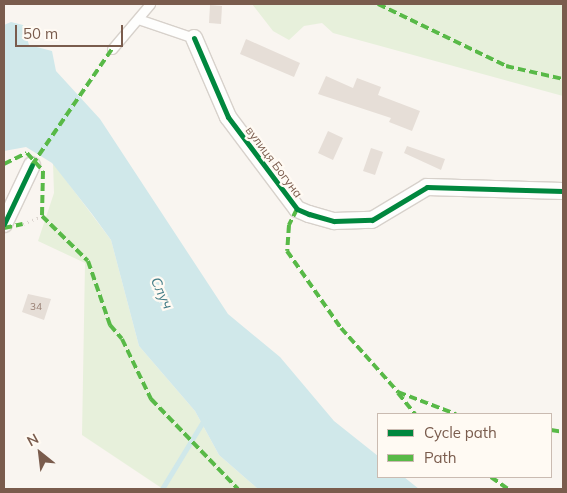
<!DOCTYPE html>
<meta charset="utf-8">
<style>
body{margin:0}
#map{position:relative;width:567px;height:493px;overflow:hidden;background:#f9f5f0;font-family:Mulish,sans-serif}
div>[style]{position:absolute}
.green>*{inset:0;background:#e7f0db}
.water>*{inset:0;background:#d0e8ea}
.stream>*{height:4.5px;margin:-2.25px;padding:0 2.25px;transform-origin:2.25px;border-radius:2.25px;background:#d0e8ea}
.building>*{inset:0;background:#e6ded7}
.path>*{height:2.5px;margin-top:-1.25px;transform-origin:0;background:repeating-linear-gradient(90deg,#dcd5d0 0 1px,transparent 0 5px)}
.roads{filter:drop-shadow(1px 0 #d7d1cb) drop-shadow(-1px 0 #d7d1cb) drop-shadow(0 1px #d7d1cb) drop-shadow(0 -1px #d7d1cb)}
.lane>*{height:9px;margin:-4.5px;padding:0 4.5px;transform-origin:4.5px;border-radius:4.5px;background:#fefefd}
.street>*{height:16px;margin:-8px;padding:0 8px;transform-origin:8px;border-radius:8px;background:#fefefd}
.quiet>*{height:4px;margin-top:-2px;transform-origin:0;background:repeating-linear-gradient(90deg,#58b947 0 8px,transparent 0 12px)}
.cycleway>*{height:5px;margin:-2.5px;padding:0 2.5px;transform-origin:2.5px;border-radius:2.5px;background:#00873e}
span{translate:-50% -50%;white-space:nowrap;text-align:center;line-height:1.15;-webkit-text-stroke:4.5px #fffaf3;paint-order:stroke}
.number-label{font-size:10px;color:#977e72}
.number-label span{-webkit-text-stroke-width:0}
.street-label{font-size:12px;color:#7a5c4d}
.water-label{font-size:14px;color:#437c86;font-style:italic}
.frame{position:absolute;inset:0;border:5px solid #7a5c4d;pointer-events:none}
.legend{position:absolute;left:377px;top:413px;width:175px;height:65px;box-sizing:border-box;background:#fffaf3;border:1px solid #cabbb1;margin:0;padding:6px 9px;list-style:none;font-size:15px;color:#7a5c4d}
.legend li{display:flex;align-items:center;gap:10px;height:25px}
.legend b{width:25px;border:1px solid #cabbb1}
.north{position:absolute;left:15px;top:428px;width:50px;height:50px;-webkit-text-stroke:4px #fffaf3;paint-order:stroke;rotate:331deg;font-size:14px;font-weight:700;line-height:20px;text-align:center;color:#7a5c4d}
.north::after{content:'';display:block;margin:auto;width:18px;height:22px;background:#7a5c4d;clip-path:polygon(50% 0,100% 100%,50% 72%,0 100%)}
.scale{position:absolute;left:15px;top:25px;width:108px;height:22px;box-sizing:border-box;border:2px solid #7a5c4d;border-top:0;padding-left:6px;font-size:15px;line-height:18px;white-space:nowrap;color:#7a5c4d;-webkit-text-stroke:4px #fffaf3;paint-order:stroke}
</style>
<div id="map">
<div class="green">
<div style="clip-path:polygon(252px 4px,563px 4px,563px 96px,333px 33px,322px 23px,304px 26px,289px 40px,273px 31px)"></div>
<div style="clip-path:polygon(53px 163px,111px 240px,139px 346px,195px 411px,219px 455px,258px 489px,163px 489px,82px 435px,85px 263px,38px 241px,54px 193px)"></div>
</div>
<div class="water">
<div style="clip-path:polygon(11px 22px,23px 25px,29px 45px,52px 51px,56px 71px,100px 119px,228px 314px,280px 357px,334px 421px,378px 456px,378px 477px,404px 477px,419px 489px,258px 489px,219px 455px,195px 411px,139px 346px,111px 240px,92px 214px,52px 163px,26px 147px,4px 151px,4px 25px)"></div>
</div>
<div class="stream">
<div style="left:162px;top:489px;width:81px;rotate:-58.7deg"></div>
</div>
<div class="building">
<div style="clip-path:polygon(210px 5px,222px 6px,221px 24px,209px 23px)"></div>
<div style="clip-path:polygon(246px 39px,300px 63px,294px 77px,240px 54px)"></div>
<div style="clip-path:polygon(326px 76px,353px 88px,357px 78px,381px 87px,378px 95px,420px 111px,412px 131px,389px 122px,391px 118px,318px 94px)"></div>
<div style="clip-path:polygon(328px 131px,343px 138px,333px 160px,318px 153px)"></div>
<div style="clip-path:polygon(407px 146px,445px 159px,441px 170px,404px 153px)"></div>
<div style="clip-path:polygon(371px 148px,383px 152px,375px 175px,363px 171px)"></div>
<div style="clip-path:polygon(28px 294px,51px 299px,44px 320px,22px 312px)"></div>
</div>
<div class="path">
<div style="left:23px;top:224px;width:21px;rotate:-23deg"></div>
</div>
<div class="roads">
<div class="lane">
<div style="left:138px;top:19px;width:59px;rotate:18.7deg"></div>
<div style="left:112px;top:49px;width:59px;rotate:-49.8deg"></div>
</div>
<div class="street">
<div style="left:194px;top:38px;width:86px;rotate:66.7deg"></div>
<div style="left:228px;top:117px;width:115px;rotate:53.1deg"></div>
<div style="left:297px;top:209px;width:13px;rotate:23deg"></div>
<div style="left:309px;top:214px;width:26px;rotate:16deg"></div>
<div style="left:334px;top:221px;width:38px;rotate:-2deg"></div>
<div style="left:372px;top:220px;width:64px;rotate:-31deg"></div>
<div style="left:427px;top:187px;width:136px;rotate:1.7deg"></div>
<div style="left:4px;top:224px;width:65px;rotate:-64.6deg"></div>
</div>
</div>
<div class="quiet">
<div style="left:378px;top:4px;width:142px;rotate:25.8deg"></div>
<div style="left:506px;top:66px;width:58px;rotate:12.8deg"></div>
<div style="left:4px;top:164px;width:25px;rotate:-26deg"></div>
<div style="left:27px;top:153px;width:24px;rotate:48deg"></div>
<div style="left:43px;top:171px;width:45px;rotate:91.3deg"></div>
<div style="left:42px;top:216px;width:64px;rotate:44.4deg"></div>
<div style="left:88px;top:261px;width:68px;rotate:71deg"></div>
<div style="left:110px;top:325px;width:18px;rotate:49deg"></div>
<div style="left:122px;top:339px;width:67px;rotate:64.2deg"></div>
<div style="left:151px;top:399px;width:125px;rotate:46deg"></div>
<div style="left:32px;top:165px;width:141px;rotate:-55.4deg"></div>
<div style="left:297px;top:209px;width:18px;rotate:117deg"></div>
<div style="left:289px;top:225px;width:26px;rotate:94deg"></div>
<div style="left:287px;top:251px;width:94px;rotate:55deg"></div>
<div style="left:341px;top:328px;width:86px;rotate:48.3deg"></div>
<div style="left:398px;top:392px;width:62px;rotate:20.8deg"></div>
<div style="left:4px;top:228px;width:19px;rotate:-12deg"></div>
<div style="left:398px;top:393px;width:27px;rotate:51deg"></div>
<div style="left:551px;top:430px;width:12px;rotate:9deg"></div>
<div style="left:491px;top:477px;width:21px;rotate:35deg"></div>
</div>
<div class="cycleway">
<div style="left:194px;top:38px;width:86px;rotate:66.7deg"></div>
<div style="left:228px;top:117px;width:115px;rotate:53.1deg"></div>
<div style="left:297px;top:209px;width:13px;rotate:23deg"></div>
<div style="left:309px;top:214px;width:26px;rotate:16deg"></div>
<div style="left:334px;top:221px;width:38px;rotate:-2deg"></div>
<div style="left:372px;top:220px;width:64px;rotate:-31deg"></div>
<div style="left:427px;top:187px;width:136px;rotate:1.7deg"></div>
<div style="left:4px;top:224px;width:65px;rotate:-64.6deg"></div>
</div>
<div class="number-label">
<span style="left:36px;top:307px">34</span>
</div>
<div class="street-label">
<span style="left:274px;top:162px;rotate:53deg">вулиця Богуна</span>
</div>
<div class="water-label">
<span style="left:162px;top:293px;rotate:65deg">Случ</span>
</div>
<div class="frame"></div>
<ul class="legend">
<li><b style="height:6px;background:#00873e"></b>Cycle path</li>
<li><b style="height:6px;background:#58b947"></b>Path</li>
</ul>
<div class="north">N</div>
<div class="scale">50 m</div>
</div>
